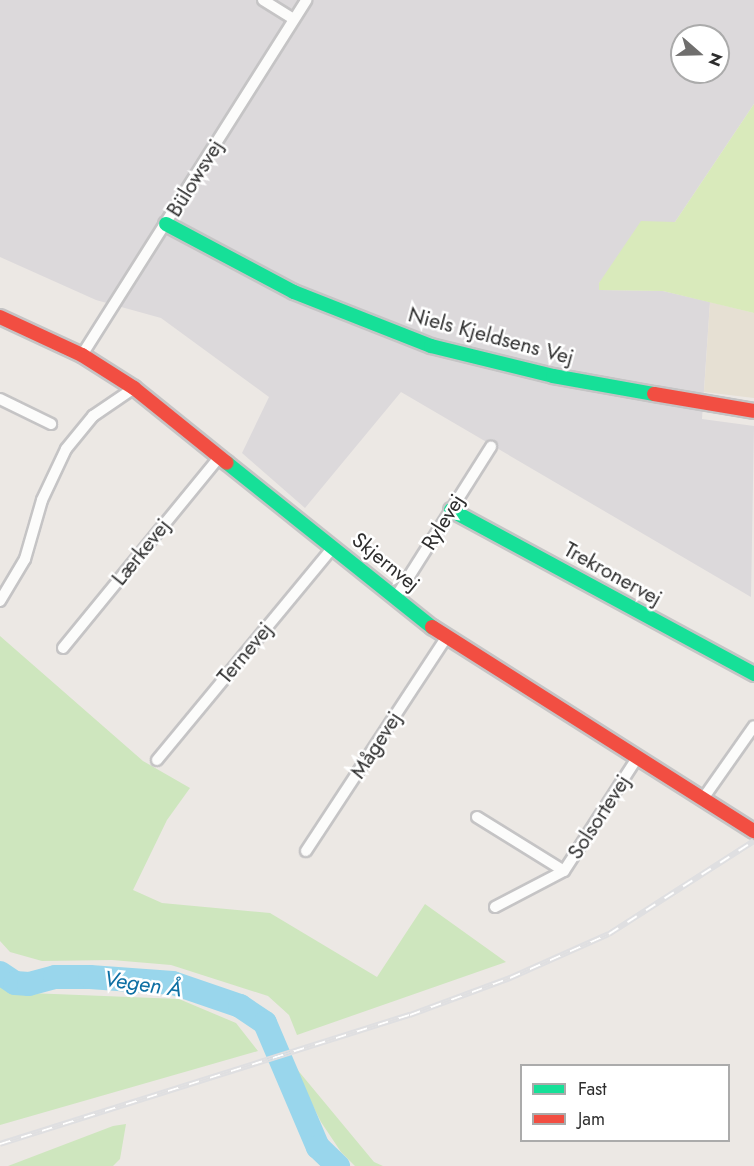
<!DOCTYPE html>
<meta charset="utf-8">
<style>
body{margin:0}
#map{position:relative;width:754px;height:1166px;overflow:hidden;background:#ece8e4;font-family:Jost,sans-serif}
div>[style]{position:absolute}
.industrial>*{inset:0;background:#dcd9db}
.education>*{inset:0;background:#e6e0d3}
.green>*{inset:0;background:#cee6be}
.pitch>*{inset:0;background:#d9eabb}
.river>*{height:24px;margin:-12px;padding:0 12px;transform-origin:12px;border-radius:12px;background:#99d6ec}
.roads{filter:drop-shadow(2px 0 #c5c4c5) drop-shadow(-2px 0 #c5c4c5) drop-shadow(0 2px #c5c4c5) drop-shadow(0 -2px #c5c4c5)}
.street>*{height:10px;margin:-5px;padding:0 5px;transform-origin:5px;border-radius:5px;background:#fcfcfb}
.fast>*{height:14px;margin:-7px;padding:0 7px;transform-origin:7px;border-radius:7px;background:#16e098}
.jam>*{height:14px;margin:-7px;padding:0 7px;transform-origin:7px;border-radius:7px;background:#f24e42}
.rail>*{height:6px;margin-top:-3px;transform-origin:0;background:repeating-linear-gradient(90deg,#fff 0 11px,#dfdfe1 0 22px);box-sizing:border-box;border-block:2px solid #dfdfe1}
span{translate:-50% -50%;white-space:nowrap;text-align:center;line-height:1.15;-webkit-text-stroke:5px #fff;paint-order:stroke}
.street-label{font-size:21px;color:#2e2e2e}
.water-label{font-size:22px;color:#0d6fa3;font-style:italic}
.legend{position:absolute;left:520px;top:1064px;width:210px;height:78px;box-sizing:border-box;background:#fff;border:2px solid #ababab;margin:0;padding:8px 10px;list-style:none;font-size:18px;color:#2e2e2e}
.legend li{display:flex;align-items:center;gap:12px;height:30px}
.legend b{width:30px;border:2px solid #ababab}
.north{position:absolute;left:670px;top:24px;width:60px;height:60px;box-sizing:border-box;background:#fff;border:2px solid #ababab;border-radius:50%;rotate:110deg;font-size:16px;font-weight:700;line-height:24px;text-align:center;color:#2e2e2e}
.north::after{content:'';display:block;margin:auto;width:21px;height:27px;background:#706f6e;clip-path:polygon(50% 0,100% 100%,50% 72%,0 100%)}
</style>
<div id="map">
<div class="industrial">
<div style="clip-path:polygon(evenodd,0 0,754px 0,754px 104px,675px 222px,599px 283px,600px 290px,663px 291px,710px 302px,702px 419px,754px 426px,751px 597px,401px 392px,305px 508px,242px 453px,269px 397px,161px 318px,96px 300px,0 257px,0 0,682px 36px,718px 36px,718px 72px,682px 72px,682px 36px)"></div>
</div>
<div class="education">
<div style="clip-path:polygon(710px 302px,754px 313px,754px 398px,704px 392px)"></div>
</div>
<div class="green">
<div style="clip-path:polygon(0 636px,143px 761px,190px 788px,167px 820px,133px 890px,162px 903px,270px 913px,377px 977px,425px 904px,506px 962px,297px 1035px,289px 1015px,268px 996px,171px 965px,112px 960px,42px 961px,10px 952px,0 941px)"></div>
<div style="clip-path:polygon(0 985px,29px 993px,179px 999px,236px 1023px,258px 1051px,0 1125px)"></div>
<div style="clip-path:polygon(291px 1062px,374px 1162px,383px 1166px,355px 1166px,341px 1152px,321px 1122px)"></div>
<div style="clip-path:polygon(126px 1124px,120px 1159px,113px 1166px,8px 1166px,113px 1126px)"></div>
</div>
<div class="pitch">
<div style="clip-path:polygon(754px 104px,754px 313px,663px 291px,599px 290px,599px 283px,641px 221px,675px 222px)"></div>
</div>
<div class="river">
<div style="left:0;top:973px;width:18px;rotate:34deg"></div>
<div style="left:15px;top:983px;width:14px;rotate:4deg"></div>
<div style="left:29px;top:984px;width:27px;rotate:-15deg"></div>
<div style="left:55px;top:977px;width:35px"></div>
<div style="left:90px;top:977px;width:83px;rotate:4.1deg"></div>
<div style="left:173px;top:983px;width:71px;rotate:18.9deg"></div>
<div style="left:240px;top:1006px;width:30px;rotate:34deg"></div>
<div style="left:265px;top:1023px;width:135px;rotate:66.9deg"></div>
<div style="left:318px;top:1147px;width:28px;rotate:44deg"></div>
</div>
<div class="roads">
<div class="street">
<div style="left:263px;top:0;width:36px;rotate:32deg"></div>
<div style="left:82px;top:355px;width:420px;rotate:-57.7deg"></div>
<div style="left:0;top:399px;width:57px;rotate:26.1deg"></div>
<div style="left:396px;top:597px;width:178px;rotate:-57.7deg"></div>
<div style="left:0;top:601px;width:49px;rotate:-59.2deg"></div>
<div style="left:25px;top:559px;width:61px;rotate:-73.9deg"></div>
<div style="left:42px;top:500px;width:56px;rotate:-64.8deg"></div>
<div style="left:66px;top:449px;width:43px;rotate:-50.7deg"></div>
<div style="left:93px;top:416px;width:50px;rotate:-34.3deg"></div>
<div style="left:63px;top:648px;width:248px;rotate:-50.7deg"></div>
<div style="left:157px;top:760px;width:276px;rotate:-50.4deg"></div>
<div style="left:702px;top:800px;width:90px;rotate:-54.9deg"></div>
<div style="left:477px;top:817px;width:102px;rotate:31.8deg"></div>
<div style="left:306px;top:851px;width:255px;rotate:-56.7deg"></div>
<div style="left:495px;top:907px;width:78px;rotate:-27.6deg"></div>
<div style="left:564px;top:871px;width:135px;rotate:-57.1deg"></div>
</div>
<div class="fast">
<div style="left:166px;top:224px;width:145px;rotate:28deg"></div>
<div style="left:294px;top:292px;width:147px;rotate:21.5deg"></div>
<div style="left:431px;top:346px;width:126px;rotate:13.8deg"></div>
<div style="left:553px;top:376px;width:103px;rotate:10.1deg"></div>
<div style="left:227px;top:463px;width:263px;rotate:38.7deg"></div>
<div style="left:451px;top:510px;width:345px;rotate:28.4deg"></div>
</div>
<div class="jam">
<div style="left:0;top:317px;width:90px;rotate:24.9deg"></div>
<div style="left:82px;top:355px;width:62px;rotate:32.4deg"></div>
<div style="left:134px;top:388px;width:119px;rotate:38.9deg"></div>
<div style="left:654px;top:394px;width:101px;rotate:9.6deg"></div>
<div style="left:432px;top:627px;width:381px;rotate:32.4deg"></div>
</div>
</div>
<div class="rail">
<div style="left:0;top:1144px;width:430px;rotate:-17.5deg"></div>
<div style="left:410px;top:1015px;width:107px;rotate:-20.3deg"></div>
<div style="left:510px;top:978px;width:108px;rotate:-24deg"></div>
<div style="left:609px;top:934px;width:172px;rotate:-32.7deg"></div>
</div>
<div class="street-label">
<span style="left:195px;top:178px;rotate:-58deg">Bülowsvej</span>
<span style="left:491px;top:336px;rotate:15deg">Niels Kjeldsens Vej</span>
<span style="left:443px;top:522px;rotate:-58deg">Rylevej</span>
<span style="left:141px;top:552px;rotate:-51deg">Lærkevej</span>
<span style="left:386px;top:562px;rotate:39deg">Skjernvej</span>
<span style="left:613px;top:574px;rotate:29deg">Trekronervej</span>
<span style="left:245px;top:653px;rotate:-50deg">Ternevej</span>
<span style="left:376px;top:745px;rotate:-57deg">Mågevej</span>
<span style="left:599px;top:817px;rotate:-57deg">Solsortevej</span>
</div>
<div class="water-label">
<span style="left:143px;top:984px;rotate:8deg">Vegen Å</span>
</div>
<ul class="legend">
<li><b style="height:8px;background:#16e098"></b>Fast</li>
<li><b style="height:8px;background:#f24e42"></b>Jam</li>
</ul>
<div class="north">N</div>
</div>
